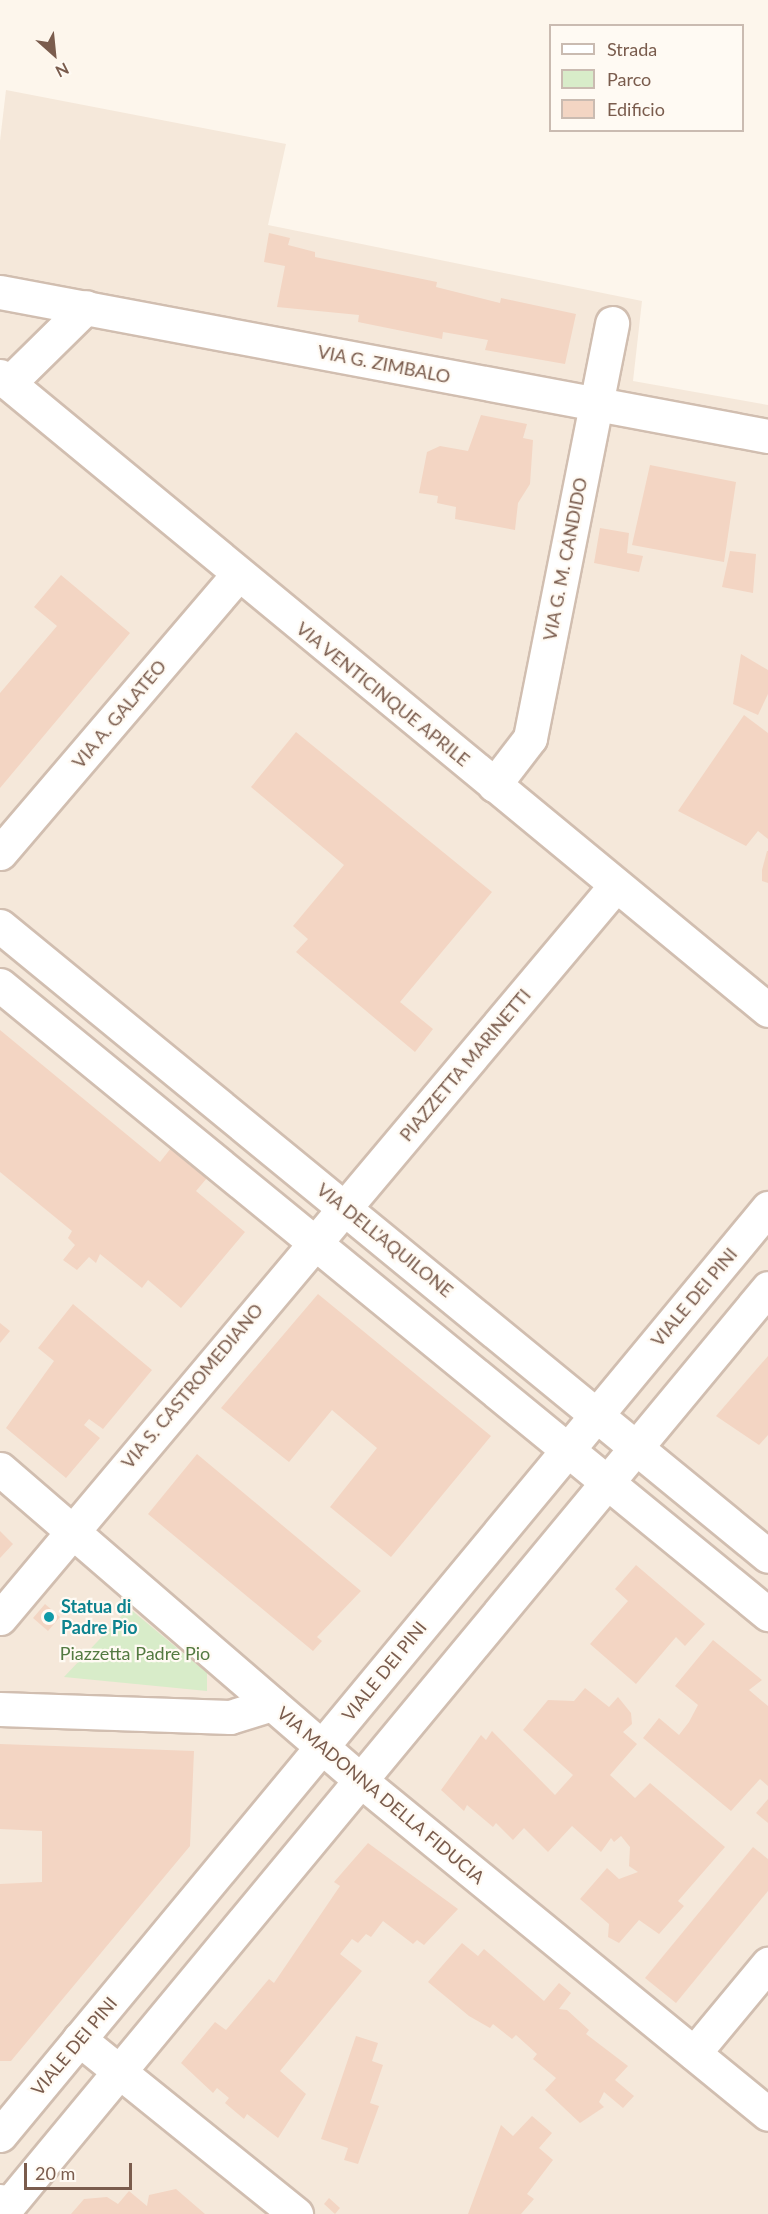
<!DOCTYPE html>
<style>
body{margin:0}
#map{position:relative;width:768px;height:2214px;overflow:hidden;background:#fdf6ec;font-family:Lato,sans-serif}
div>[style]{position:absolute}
.residential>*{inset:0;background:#f5e8da}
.green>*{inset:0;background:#d8ecc9}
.building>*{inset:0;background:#f3d5c3}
.roads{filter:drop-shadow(2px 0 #d1beb0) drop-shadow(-2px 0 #d1beb0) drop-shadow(0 2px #d1beb0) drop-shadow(0 -2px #d1beb0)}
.minor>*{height:33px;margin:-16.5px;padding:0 16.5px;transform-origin:16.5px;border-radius:16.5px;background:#fff}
.dots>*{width:16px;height:16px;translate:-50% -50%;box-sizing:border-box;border:3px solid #fffaf3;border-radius:50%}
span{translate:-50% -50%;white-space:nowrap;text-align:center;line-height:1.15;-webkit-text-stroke:4.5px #fffaf3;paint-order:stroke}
.street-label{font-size:18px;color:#7a5c4d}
.culture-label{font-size:18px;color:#0d838f;font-weight:700}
.left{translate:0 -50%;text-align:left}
.park-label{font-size:18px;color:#537a41}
.legend{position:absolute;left:549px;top:24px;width:195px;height:108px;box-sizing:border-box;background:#fffaf3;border:2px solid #cabbb1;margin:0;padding:8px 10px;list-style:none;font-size:18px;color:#7a5c4d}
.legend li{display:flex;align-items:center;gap:12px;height:30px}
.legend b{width:30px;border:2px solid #cabbb1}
.north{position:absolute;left:24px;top:24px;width:60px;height:60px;-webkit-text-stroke:4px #fffaf3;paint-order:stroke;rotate:153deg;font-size:16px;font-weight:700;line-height:24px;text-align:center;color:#7a5c4d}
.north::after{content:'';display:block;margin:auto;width:21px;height:27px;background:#7a5c4d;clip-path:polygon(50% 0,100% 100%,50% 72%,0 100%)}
.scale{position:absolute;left:24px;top:2163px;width:108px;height:27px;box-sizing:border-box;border:3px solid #7a5c4d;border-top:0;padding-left:8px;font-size:18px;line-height:21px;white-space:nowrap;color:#7a5c4d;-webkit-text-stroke:4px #fffaf3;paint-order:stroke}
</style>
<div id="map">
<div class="residential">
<div style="clip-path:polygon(6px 90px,286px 144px,268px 225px,642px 301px,633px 381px,768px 405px,768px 2214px,0 2214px,0 141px)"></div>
</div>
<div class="green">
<div style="clip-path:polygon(129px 1608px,207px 1673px,207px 1691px,64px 1677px)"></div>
</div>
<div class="building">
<div style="clip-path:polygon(269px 233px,290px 238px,288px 245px,315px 252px,315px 257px,437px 282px,436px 287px,500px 303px,501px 298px,576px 314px,565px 364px,485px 350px,488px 340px,443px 332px,442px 339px,358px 322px,359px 315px,277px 307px,285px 266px,264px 262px)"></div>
<div style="clip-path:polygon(481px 415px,527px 424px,523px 438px,533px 440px,530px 484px,518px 503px,515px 530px,455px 519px,456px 507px,437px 503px,438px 496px,419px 493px,427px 452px,440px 446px,468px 451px)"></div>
<div style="clip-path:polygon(650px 465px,736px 482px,724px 562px,632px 545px)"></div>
<div style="clip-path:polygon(600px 528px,629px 533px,627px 553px,643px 556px,639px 572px,594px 563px)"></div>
<div style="clip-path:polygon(730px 551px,756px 554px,753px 593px,722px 587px)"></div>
<div style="clip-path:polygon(61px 575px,130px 633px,0 788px,0 693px,57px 626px,34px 607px)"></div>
<div style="clip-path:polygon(741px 654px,768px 670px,768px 694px,758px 715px,733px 704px)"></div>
<div style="clip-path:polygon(744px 715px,768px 733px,768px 839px,758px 831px,746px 846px,678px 811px)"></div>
<div style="clip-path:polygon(296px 732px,492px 892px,400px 1002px,433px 1029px,415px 1052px,296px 952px,308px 939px,293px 926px,344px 865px,251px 787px)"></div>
<div style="clip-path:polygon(767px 851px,768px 851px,768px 883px,762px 881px,762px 870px)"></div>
<div style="clip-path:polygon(0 1030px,160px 1162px,171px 1148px,207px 1178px,196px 1191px,245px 1232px,181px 1308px,148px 1280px,142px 1288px,100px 1254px,96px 1263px,89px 1257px,77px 1270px,63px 1260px,75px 1245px,68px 1238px,72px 1231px,0 1172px)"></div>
<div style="clip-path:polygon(318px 1294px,491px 1436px,391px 1557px,330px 1507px,377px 1448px,332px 1410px,289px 1462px,221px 1408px)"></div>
<div style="clip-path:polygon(73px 1304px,152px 1370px,103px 1429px,89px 1419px,84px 1425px,100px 1438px,66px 1478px,6px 1428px,54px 1361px,38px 1348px)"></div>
<div style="clip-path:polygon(0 1323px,10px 1331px,0 1343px)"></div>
<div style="clip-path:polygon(768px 1356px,768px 1435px,759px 1445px,716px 1416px)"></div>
<div style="clip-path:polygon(197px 1454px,361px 1591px,317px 1637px,322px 1641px,313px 1651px,148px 1514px)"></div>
<div style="clip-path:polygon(0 1531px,13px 1544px,0 1558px)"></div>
<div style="clip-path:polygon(636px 1565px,705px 1624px,685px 1646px,676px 1637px,636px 1684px,590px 1644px,628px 1601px,615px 1589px)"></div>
<div style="clip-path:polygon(45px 1604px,60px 1617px,48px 1631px,33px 1618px)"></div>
<div style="clip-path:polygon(713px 1640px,762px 1680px,749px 1690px,768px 1706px,768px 1786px,760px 1779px,731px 1811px,643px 1738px,659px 1718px,679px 1735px,689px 1722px,698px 1705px,675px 1686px)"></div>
<div style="clip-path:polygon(585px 1688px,609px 1707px,618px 1697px,631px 1713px,632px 1724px,623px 1732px,637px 1744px,610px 1775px,635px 1798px,650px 1783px,725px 1847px,678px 1901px,684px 1906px,659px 1934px,639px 1920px,619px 1943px,608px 1937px,609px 1924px,580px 1899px,607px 1868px,619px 1879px,638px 1872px,629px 1866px,630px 1847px,621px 1836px,614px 1842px,611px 1838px,601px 1852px,572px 1826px,548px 1852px,524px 1828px,513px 1840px,496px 1823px,493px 1827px,467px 1805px,464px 1811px,441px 1790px,481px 1735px,486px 1740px,492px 1731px,555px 1795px,573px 1775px,523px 1730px,548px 1700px,574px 1701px)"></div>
<div style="clip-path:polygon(0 1744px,194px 1751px,190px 1846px,11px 2061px,0 2061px,0 1884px,42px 1882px,42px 1831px,0 1829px)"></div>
<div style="clip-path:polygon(768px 1799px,768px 1823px,756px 1813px)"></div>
<div style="clip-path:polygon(368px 1843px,458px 1909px,424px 1945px,417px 1940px,413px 1944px,383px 1921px,371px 1937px,366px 1934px,358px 1943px,352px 1939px,340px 1954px,362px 1971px,280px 2071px,306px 2094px,278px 2138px,247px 2114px,244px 2119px,225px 2103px,229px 2098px,217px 2088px,213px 2093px,181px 2063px,215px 2022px,226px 2030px,269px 1979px,274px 1983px,340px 1886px,334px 1882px)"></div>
<div style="clip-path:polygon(753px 1847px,768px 1859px,768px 1891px,676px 2003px,645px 1978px)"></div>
<div style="clip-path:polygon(462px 1943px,478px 1956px,484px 1949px,544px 2001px,559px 1983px,571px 1993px,559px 2009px,567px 2010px,589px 2030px,586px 2034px,628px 2066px,615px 2080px,634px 2096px,623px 2108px,604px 2092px,599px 2102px,604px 2107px,580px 2123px,545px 2090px,556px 2078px,533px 2059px,537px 2054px,516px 2035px,512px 2039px,493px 2024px,490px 2028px,469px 2016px,428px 1982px)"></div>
<div style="clip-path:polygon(356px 2036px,378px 2043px,372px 2061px,383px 2065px,370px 2103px,379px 2106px,358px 2164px,344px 2160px,348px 2148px,321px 2139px)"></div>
<div style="clip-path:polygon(532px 2116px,552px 2133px,539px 2148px,553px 2160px,527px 2194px,534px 2199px,521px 2214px,468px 2214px,501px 2125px,513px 2136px)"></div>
<div style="clip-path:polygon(176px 2189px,205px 2214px,71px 2214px,84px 2199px,107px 2197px,118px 2204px,129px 2191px,147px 2206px,149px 2195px)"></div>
<div style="clip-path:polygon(329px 2198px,340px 2208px,335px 2214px,324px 2204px)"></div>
</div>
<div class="roads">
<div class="minor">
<div style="left:0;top:292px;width:781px;rotate:10.62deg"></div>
<div style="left:0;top:376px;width:996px;rotate:39.54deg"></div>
<div style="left:9px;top:383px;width:108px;rotate:-44.6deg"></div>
<div style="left:494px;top:785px;width:59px;rotate:-52.5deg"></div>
<div style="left:530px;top:738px;width:423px;rotate:-78.8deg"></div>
<div style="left:0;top:853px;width:367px;rotate:-49.5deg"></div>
<div style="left:0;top:926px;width:993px;rotate:39.36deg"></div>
<div style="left:0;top:985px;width:993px;rotate:39.32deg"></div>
<div style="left:0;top:1469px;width:476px;rotate:40.8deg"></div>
<div style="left:360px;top:1780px;width:527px;rotate:39.3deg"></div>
<div style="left:0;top:1618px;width:957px;rotate:-49.96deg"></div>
<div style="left:0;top:1709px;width:230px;rotate:2deg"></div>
<div style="left:230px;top:1717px;width:44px;rotate:-17.2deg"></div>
<div style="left:79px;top:2039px;width:279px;rotate:38.9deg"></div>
<div style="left:694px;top:2053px;width:116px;rotate:-50.3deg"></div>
<div style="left:0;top:2135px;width:1204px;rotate:-50.36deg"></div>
<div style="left:0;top:2201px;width:9px;rotate:41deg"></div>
<div style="left:7px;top:2207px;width:1193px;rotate:-50.37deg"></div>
</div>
</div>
<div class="dots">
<div style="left:49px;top:1617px;background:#0f9aa8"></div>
</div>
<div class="street-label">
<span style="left:384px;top:364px;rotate:11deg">VIA G. ZIMBALO</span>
<span style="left:565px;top:559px;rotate:-79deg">VIA G. M. CANDIDO</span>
<span style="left:383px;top:694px;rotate:39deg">VIA VENTICINQUE APRILE</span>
<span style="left:119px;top:714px;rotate:-50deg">VIA A. GALATEO</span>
<span style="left:465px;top:1065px;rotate:-50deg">PIAZZETTA MARINETTI</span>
<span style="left:385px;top:1240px;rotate:39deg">VIA DELL'AQUILONE</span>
<span style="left:694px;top:1297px;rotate:-50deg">VIALE DEI PINI</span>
<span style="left:192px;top:1386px;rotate:-50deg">VIA S. CASTROMEDIANO</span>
<span style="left:384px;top:1671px;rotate:-51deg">VIALE DEI PINI</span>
<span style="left:381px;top:1795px;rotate:40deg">VIA MADONNA DELLA FIDUCIA</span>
<span style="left:74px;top:2046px;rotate:-50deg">VIALE DEI PINI</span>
</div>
<div class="culture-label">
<span class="left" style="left:61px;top:1617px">Statua di<br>Padre Pio</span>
</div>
<div class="park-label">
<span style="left:135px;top:1653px">Piazzetta Padre Pio</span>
</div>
<ul class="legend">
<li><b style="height:8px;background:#fff"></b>Strada</li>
<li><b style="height:16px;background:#d8ecc9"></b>Parco</li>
<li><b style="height:16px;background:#f3d5c3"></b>Edificio</li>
</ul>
<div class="north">N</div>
<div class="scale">20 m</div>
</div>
